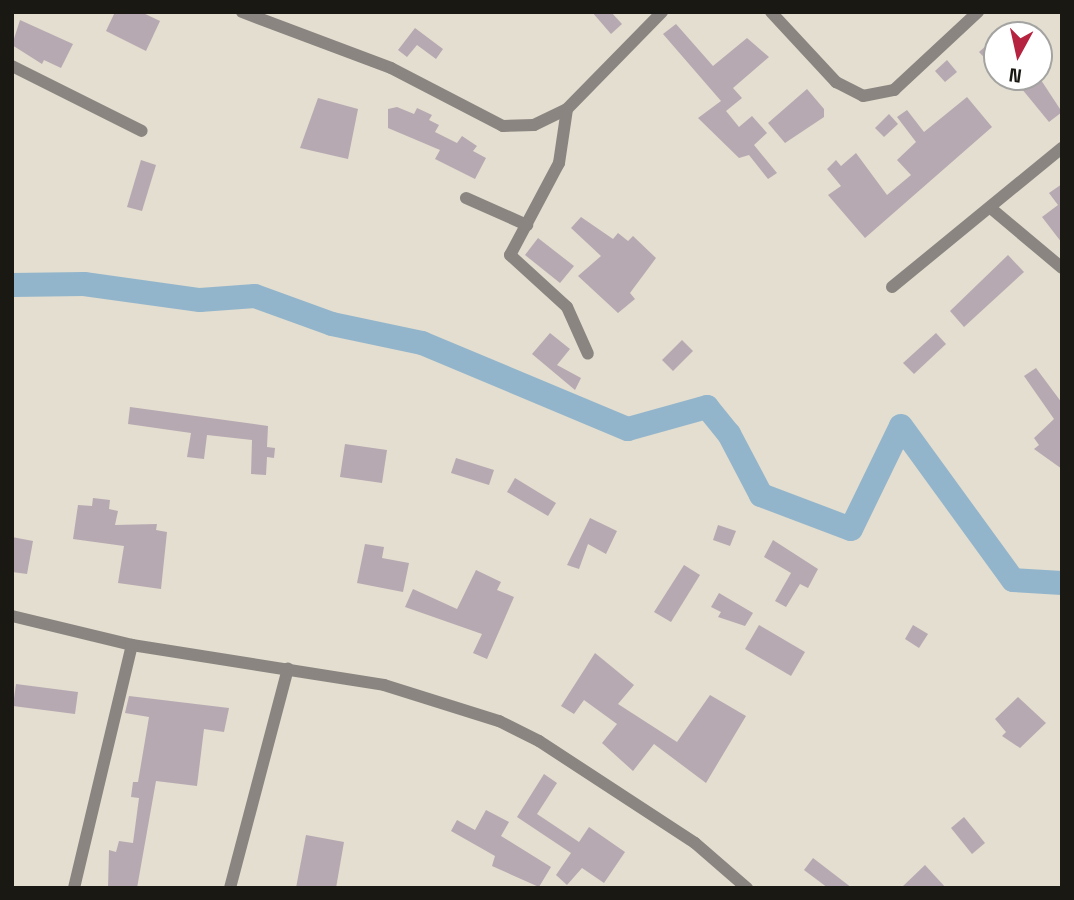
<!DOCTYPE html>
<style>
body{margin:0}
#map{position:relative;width:1074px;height:900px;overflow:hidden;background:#e3decf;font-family:"Space Grotesk",sans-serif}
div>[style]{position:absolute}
.river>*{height:24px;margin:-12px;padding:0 12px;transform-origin:12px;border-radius:12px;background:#93b5cc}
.building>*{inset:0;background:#b7a9b2}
.minor>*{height:12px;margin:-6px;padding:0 6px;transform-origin:6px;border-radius:6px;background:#8a8580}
span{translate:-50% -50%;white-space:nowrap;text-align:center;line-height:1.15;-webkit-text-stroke:7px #fff;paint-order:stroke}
.frame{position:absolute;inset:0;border:14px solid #1a1813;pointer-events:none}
.north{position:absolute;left:983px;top:21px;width:70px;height:70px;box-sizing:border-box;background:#fff;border:2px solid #a3a3a1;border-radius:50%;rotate:188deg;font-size:19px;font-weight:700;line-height:28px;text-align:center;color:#1a1813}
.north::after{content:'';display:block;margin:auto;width:24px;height:32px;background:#b52340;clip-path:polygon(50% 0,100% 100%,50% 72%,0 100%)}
</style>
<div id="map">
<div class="river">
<div style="left:12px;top:285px;width:72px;rotate:-0.8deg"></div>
<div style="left:84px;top:284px;width:117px;rotate:7.9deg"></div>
<div style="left:200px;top:300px;width:55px;rotate:-4.2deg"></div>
<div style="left:255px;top:296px;width:82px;rotate:20deg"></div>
<div style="left:332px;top:324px;width:92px;rotate:11.9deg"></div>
<div style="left:422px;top:343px;width:223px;rotate:22.7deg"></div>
<div style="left:628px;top:429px;width:82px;rotate:-15.6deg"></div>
<div style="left:707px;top:407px;width:35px;rotate:51deg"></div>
<div style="left:729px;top:434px;width:69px;rotate:62.3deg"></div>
<div style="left:761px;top:495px;width:96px;rotate:20.7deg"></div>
<div style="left:851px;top:529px;width:114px;rotate:-64.1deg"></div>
<div style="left:901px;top:426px;width:190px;rotate:54deg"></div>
<div style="left:1013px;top:580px;width:49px;rotate:3.5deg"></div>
</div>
<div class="building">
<div style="clip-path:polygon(115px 12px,141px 12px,160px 21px,146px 51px,106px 31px)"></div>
<div style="clip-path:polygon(592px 12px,611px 12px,622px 24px,611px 34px)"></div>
<div style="clip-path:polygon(20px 20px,73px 44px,61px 68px,44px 60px,42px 64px,12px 45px)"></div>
<div style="clip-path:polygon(676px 24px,713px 66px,747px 38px,769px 57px,733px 88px,742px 98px,726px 111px,739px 127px,752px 116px,767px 133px,754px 145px,777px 173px,768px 179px,749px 155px,739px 158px,698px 118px,721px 101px,663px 34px)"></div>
<div style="clip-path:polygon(415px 28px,443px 49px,436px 59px,417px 45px,407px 57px,398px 50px)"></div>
<div style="clip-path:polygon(997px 36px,997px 71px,979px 52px)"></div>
<div style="clip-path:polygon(947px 60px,957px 72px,945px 82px,935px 71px)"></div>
<div style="clip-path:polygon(1012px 77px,1039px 77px,1062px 112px,1049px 122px)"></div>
<div style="clip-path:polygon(807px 89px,824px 109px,824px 117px,785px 143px,768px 123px)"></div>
<div style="clip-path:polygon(967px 97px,992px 127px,865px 238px,828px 195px,841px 186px,827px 169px,836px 160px,841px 166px,856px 153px,887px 195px,911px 175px,897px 160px,916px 142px,897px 117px,907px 110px,924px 132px)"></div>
<div style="clip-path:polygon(318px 98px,358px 109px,348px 159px,300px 148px)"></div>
<div style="clip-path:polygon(397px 107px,414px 114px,417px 108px,432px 115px,429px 120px,439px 125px,435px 132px,457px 143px,462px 136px,477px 146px,473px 151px,486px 158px,475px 179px,435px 159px,440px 150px,388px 128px,388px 109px)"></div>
<div style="clip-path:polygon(889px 114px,898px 124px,884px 137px,875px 128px)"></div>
<div style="clip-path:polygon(141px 160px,156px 165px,142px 211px,127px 207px)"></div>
<div style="clip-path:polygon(1062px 184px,1062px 243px,1042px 217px,1058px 205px,1049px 193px)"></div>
<div style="clip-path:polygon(581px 217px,613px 239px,618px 233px,628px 241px,633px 236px,656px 258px,630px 293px,635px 299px,618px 313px,578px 276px,601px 256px,571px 228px)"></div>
<div style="clip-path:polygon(538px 238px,574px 266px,560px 283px,525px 255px)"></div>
<div style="clip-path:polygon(1008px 255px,1024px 272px,964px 327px,950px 311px)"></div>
<div style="clip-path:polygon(550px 333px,570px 349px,557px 365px,581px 378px,575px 390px,532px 354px)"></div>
<div style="clip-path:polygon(936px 333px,946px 344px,914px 374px,903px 363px)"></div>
<div style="clip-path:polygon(682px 340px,693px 351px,673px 371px,662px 360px)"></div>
<div style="clip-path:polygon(1036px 368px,1062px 403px,1062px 469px,1034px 449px,1039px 445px,1034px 438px,1054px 419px,1024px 376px)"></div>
<div style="clip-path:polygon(130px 407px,268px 426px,267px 447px,275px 448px,274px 458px,267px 457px,266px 475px,251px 474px,252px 440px,207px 435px,204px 459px,187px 457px,191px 433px,128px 424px)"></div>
<div style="clip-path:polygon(345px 444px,387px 450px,382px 483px,340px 477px)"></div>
<div style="clip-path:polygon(456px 458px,494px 470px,489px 485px,451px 473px)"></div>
<div style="clip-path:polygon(515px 478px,556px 503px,548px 516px,507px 492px)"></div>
<div style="clip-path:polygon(93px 498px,110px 500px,109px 509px,118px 511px,115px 525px,157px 524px,156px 530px,167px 532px,161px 589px,118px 583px,124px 546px,73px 539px,78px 505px,92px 506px)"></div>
<div style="clip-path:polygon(590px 518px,617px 531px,606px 554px,588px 544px,579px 569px,567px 565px)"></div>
<div style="clip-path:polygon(718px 525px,736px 531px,730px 546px,713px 540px)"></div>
<div style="clip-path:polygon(12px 537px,33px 541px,27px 574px,12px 572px)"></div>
<div style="clip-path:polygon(773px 540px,818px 569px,808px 588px,800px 584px,786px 607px,775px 601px,791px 573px,764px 557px)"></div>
<div style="clip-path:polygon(365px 544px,384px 547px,382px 558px,409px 563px,403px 592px,357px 583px)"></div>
<div style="clip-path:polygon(684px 565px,700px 575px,671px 622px,654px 612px)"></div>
<div style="clip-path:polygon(476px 570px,501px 582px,497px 590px,514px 597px,487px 659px,473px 653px,482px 634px,405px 607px,413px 589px,457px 609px)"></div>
<div style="clip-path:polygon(719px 593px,753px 613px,745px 626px,718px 617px,721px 612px,711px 607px)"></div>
<div style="clip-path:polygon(759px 625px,805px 652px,791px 676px,745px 649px)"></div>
<div style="clip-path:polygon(913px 625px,928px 634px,919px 648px,905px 639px)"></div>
<div style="clip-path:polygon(595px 653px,634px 685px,618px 704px,677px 742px,710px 695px,746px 716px,706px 783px,654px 744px,633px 771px,602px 743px,617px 724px,584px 700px,574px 714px,561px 706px)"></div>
<div style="clip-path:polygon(16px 684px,78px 692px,75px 714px,13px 706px)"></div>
<div style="clip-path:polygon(129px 696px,229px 708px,224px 732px,204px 729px,197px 786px,156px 781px,137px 888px,108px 888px,109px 850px,116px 852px,119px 841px,133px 843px,139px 798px,131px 797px,133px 782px,138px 782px,149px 717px,125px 713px)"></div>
<div style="clip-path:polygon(1018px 697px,1046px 723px,1020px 748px,1002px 736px,1006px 732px,995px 719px)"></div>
<div style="clip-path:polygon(544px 774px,557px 783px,537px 814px,579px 842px,589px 827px,625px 852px,604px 883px,582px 868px,567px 885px,556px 875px,571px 853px,517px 817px)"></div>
<div style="clip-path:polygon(486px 810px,509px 822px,501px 836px,551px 867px,539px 887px,492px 866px,495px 856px,451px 831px,457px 820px,475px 830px)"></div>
<div style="clip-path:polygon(964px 817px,985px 843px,972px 854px,951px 828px)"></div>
<div style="clip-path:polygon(306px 835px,344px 842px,336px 888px,296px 888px)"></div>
<div style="clip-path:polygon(813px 858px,852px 888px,828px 888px,804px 870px)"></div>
<div style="clip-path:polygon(925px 865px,946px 888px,901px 888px)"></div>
</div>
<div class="minor">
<div style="left:242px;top:12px;width:159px;rotate:20.6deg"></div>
<div style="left:391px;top:68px;width:126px;rotate:27.4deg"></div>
<div style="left:503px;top:126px;width:31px;rotate:-2deg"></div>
<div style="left:534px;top:125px;width:37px;rotate:-26deg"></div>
<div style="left:567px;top:109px;width:136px;rotate:-45.6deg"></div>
<div style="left:771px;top:12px;width:96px;rotate:47.1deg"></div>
<div style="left:836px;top:82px;width:30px;rotate:27deg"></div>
<div style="left:863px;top:96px;width:32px;rotate:-11deg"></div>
<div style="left:894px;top:90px;width:115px;rotate:-42.9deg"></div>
<div style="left:12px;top:66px;width:145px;rotate:26.6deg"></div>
<div style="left:567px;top:109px;width:55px;rotate:98.4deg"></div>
<div style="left:559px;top:163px;width:104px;rotate:118deg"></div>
<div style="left:510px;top:255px;width:77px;rotate:42.4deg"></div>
<div style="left:567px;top:307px;width:51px;rotate:65.9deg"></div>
<div style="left:466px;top:198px;width:67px;rotate:23.9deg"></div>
<div style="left:993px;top:210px;width:90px;rotate:40deg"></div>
<div style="left:892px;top:287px;width:220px;rotate:-39.3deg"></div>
<div style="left:12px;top:616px;width:123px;rotate:13.6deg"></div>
<div style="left:132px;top:645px;width:255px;rotate:9deg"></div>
<div style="left:384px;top:685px;width:121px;rotate:17.4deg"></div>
<div style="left:499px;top:721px;width:45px;rotate:26.6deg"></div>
<div style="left:539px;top:741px;width:186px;rotate:33.2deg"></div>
<div style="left:695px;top:843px;width:69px;rotate:40.9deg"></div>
<div style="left:74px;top:888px;width:250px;rotate:-76.6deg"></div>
<div style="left:230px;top:888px;width:227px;rotate:-75.2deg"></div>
</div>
<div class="frame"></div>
<div class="north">N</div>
</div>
